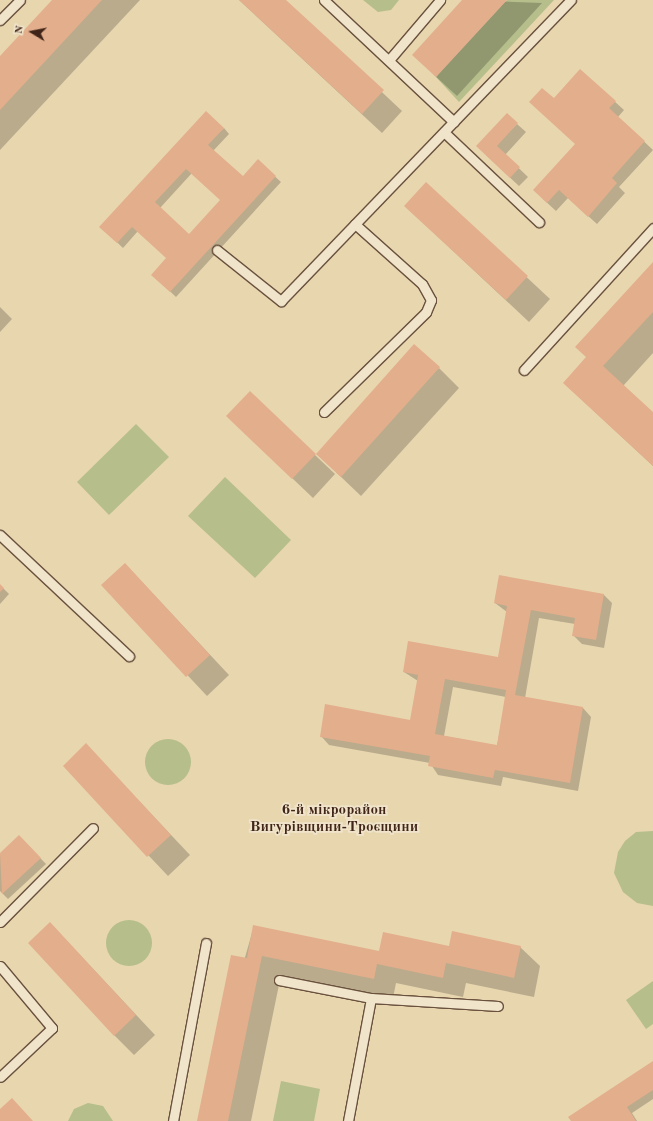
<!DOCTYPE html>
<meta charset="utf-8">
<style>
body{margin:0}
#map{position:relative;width:653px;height:1121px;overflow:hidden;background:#e8d6af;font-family:"Old Standard TT",serif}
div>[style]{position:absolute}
.green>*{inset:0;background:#b6be8b}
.round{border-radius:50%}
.shadow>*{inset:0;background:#0003}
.building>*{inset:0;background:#e3ae8c}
.roads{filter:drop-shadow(1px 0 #6a513e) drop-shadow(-1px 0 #6a513e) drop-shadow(0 1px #6a513e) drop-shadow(0 -1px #6a513e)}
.service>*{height:9px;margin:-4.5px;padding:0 4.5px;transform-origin:4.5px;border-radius:4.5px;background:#f0e4cb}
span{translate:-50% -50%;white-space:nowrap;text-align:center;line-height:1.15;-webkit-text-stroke:3.5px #f0e4cb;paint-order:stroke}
.neighbourhood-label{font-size:15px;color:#402518;font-weight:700}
.north{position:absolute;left:12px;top:12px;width:40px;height:40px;-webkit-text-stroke:3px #f0e4cb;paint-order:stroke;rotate:280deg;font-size:11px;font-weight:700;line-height:16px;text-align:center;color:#402518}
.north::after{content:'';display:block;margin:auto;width:14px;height:18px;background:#402518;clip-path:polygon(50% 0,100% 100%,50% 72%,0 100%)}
</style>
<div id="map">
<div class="green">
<div style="clip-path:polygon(363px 0,399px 0,391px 10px,378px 12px)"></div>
<div style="clip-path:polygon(507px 0,554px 0,459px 102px,436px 77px)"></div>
<div style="clip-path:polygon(136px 424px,169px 457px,109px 515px,77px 482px)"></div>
<div style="clip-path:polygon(225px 477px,291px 540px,255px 578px,188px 516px)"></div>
<div class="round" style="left:145px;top:739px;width:46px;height:46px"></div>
<div style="clip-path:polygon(653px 831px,653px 906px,637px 903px,623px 892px,614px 873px,618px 852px,625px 841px,636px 832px)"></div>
<div class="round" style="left:106px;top:920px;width:46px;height:46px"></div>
<div style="clip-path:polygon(653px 981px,653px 1024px,646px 1029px,626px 1000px)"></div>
<div style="clip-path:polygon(281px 1081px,320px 1089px,314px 1121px,273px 1121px)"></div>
<div style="clip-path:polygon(88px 1103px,103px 1106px,113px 1121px,68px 1121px,74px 1109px)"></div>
</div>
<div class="shadow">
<div style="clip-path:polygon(53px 0,140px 0,0 150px,0 57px)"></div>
<div style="clip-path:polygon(239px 0,284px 0,402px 111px,382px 133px)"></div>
<div style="clip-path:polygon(464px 0,542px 3px,457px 96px,433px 74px)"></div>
<div style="clip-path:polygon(580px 70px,624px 110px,618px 117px,653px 150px,619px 187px,625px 193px,597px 224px,568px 198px,556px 211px,543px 199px,576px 144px,554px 99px)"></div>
<div style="clip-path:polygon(517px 124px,526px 132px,505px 155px,528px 177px,519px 186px,486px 155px)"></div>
<div style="clip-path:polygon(evenodd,224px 128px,229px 134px,213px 151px,243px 177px,258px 161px,281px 182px,176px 297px,158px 280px,168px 258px,138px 231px,123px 248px,106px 232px,224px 128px,192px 173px,222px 200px,189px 235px,160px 208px,192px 173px)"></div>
<div style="clip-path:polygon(426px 183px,550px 299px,529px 322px,405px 206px)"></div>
<div style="clip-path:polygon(653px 263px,653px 353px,623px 386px,653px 413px,653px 466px,564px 383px,587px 357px)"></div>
<div style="clip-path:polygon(0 307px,12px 319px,0 332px)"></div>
<div style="clip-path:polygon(439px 368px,459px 388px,361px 496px,317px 454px)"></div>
<div style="clip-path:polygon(247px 435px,315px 455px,335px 474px,313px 498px)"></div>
<div style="clip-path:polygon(125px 564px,229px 675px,207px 696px,103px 585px)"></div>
<div style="clip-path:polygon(0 585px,9px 594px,0 604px)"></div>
<div style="clip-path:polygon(evenodd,604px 595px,612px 603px,604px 648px,582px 644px,573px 635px,575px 624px,539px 618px,525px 698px,583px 708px,591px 717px,578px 791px,503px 777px,501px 786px,438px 775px,430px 763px,329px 745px,321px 736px,411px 721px,418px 681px,404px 672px,499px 658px,507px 612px,495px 603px,604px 595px,453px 687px,506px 697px,497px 746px,444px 736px,453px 687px)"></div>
<div style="clip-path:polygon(86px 745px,190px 855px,168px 876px,64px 766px)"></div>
<div style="clip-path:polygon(19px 836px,46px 864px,8px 899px,0 891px,0 855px)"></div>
<div style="clip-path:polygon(50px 923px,155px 1035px,134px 1055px,114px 1035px)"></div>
<div style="clip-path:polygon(254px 926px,380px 952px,520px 947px,540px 966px,534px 997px,466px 983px,463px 997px,396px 983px,393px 998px,281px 975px,251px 1121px,198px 1121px)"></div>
<div style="clip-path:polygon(653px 1062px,653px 1099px,632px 1113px,637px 1121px,572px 1121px)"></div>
</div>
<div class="building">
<div style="clip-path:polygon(52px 0,102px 0,0 110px,0 56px)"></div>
<div style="clip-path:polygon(239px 0,286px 0,384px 90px,362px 114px)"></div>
<div style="clip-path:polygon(462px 0,507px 0,436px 77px,412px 55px)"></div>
<div style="clip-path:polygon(580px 69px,616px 101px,609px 108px,645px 141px,612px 178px,617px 183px,588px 217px,559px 190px,547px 203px,533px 190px,575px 144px,529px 102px,542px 88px,554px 98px)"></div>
<div style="clip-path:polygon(evenodd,206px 111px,224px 128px,208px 145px,243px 176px,258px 159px,276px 176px,170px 292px,151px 275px,166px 258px,132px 227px,117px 243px,99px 227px,206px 111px,186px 169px,220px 200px,189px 234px,155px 202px,186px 169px)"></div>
<div style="clip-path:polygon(507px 113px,518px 123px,497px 146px,520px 167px,510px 178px,476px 146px)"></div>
<div style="clip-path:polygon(426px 182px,528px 276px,506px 300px,404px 206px)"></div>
<div style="clip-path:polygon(653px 262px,653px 312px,603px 366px,653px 412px,653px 466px,563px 383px,586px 357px,575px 347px)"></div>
<div style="clip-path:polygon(414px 344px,440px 367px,341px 477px,316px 454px)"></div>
<div style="clip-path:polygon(250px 391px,316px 454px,292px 479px,226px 416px)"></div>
<div style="clip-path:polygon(125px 563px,210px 655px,186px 677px,101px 585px)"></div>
<div style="clip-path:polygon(evenodd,499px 575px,604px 594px,596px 640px,572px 636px,575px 618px,531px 610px,515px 695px,583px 707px,570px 783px,495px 770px,493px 778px,428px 766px,430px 756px,320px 737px,325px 704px,410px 720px,418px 675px,403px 672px,408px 641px,498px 657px,507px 606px,494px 603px,499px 575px,445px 679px,506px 690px,497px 745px,435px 734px,445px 679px)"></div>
<div style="clip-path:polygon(0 584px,4px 588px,0 592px)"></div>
<div style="clip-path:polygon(86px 743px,171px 835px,147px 857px,63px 766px)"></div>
<div style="clip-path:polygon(19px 835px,41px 858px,2px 894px,0 853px)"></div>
<div style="clip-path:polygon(50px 922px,136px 1015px,114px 1036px,28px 943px)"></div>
<div style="clip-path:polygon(253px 925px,379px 951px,383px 932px,449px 946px,452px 931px,521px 946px,514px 978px,446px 963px,443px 978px,377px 964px,374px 979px,262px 956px,228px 1121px,197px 1121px,231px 955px,247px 958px)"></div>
<div style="clip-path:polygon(653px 1061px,653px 1090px,627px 1107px,636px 1121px,571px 1121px,568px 1117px)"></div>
<div style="clip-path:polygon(12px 1098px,33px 1121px,0 1121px,0 1109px)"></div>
</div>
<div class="roads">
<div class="service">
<div style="left:324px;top:0;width:178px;rotate:43.2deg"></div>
<div style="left:0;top:20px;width:28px;rotate:-45deg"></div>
<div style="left:389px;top:60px;width:79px;rotate:-49.6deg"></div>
<div style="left:444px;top:132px;width:131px;rotate:43.5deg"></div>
<div style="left:217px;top:250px;width:82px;rotate:38.6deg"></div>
<div style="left:281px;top:301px;width:418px;rotate:-46.1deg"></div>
<div style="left:524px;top:370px;width:192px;rotate:-47.7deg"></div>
<div style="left:324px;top:412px;width:143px;rotate:-44.4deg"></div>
<div style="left:426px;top:312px;width:13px;rotate:-67deg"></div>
<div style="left:431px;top:300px;width:18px;rotate:-119deg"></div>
<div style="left:422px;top:284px;width:90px;rotate:-138.2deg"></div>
<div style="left:0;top:535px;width:177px;rotate:43.2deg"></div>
<div style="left:0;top:922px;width:132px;rotate:-45.3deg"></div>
<div style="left:0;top:966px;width:81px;rotate:50deg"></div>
<div style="left:52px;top:1028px;width:71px;rotate:136.7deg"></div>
<div style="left:279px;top:980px;width:94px;rotate:11.1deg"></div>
<div style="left:371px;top:998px;width:127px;rotate:3.6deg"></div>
<div style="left:173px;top:1121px;width:181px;rotate:-79.5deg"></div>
<div style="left:348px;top:1121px;width:125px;rotate:-79.4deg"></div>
</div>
</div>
<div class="neighbourhood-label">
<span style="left:334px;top:819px">6-й мікрорайон<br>Вигурівщини-Троєщини</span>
</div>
<div class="north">N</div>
</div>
